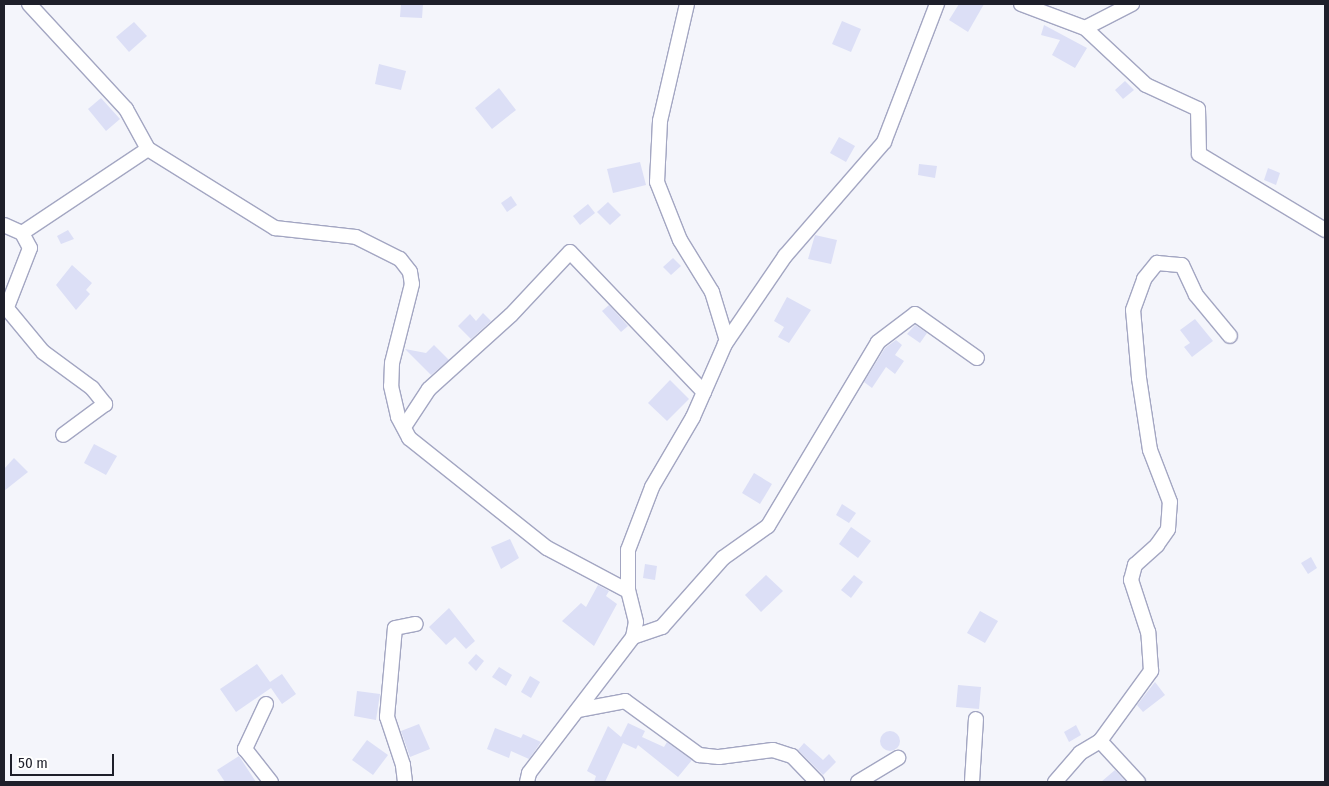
<!DOCTYPE html>
<style>
body{margin:0}
#map{position:relative;width:1329px;height:786px;overflow:hidden;background:#f4f5fb;font-family:"Fira Sans Condensed",sans-serif}
div>[style]{position:absolute}
.building>*{inset:0;background:#dcdff6}
.round{border-radius:50%}
.roads{filter:drop-shadow(1px 0 #a3a6c2) drop-shadow(-1px 0 #a3a6c2) drop-shadow(0 1px #a3a6c2) drop-shadow(0 -1px #a3a6c2)}
.street>*{height:14px;margin:-7px;padding:0 7px;transform-origin:7px;border-radius:7px;background:#fff}
span{translate:-50% -50%;white-space:nowrap;text-align:center;line-height:1.15;-webkit-text-stroke:4px #fff;paint-order:stroke}
.frame{position:absolute;inset:0;border:5px solid #1e1f2a;pointer-events:none}
.scale{position:absolute;left:10px;top:754px;width:104px;height:22px;box-sizing:border-box;border:2px solid #1e1f2a;border-top:0;padding-left:6px;font-size:15px;line-height:18px;white-space:nowrap;color:#1e1f2a;-webkit-text-stroke:4px #fff;paint-order:stroke}
</style>
<div id="map">
<div class="building">
<div style="clip-path:polygon(401px 4px,423px 4px,422px 18px,400px 17px)"></div>
<div style="clip-path:polygon(959px 4px,984px 4px,968px 32px,949px 20px)"></div>
<div style="clip-path:polygon(842px 21px,861px 29px,851px 52px,832px 44px)"></div>
<div style="clip-path:polygon(134px 22px,147px 36px,129px 52px,116px 37px)"></div>
<div style="clip-path:polygon(1044px 25px,1087px 48px,1075px 68px,1052px 55px,1060px 40px,1041px 35px)"></div>
<div style="clip-path:polygon(379px 64px,406px 71px,401px 90px,375px 84px)"></div>
<div style="clip-path:polygon(1125px 81px,1134px 90px,1123px 99px,1115px 90px)"></div>
<div style="clip-path:polygon(499px 88px,516px 110px,492px 129px,475px 108px)"></div>
<div style="clip-path:polygon(101px 98px,120px 119px,106px 131px,88px 109px)"></div>
<div style="clip-path:polygon(839px 137px,855px 146px,846px 162px,830px 153px)"></div>
<div style="clip-path:polygon(640px 162px,646px 185px,613px 193px,607px 169px)"></div>
<div style="clip-path:polygon(919px 164px,937px 166px,935px 178px,918px 175px)"></div>
<div style="clip-path:polygon(1268px 168px,1280px 173px,1276px 185px,1264px 180px)"></div>
<div style="clip-path:polygon(511px 196px,517px 205px,507px 212px,501px 203px)"></div>
<div style="clip-path:polygon(608px 202px,621px 215px,610px 225px,597px 212px)"></div>
<div style="clip-path:polygon(588px 204px,595px 213px,580px 225px,573px 216px)"></div>
<div style="clip-path:polygon(68px 230px,74px 239px,61px 244px,57px 236px)"></div>
<div style="clip-path:polygon(815px 235px,837px 240px,831px 264px,808px 259px)"></div>
<div style="clip-path:polygon(673px 258px,681px 266px,671px 275px,663px 267px)"></div>
<div style="clip-path:polygon(72px 265px,92px 283px,86px 290px,90px 294px,76px 310px,56px 285px)"></div>
<div style="clip-path:polygon(787px 297px,811px 310px,789px 343px,778px 337px,784px 327px,774px 321px)"></div>
<div style="clip-path:polygon(609px 305px,628px 326px,621px 332px,602px 311px)"></div>
<div style="clip-path:polygon(483px 313px,491px 321px,471px 339px,458px 326px,470px 314px,476px 321px)"></div>
<div style="clip-path:polygon(1195px 319px,1213px 341px,1192px 357px,1184px 347px,1190px 343px,1180px 330px)"></div>
<div style="clip-path:polygon(915px 325px,927px 333px,920px 343px,907px 334px)"></div>
<div style="clip-path:polygon(896px 340px,902px 345px,895px 355px,904px 361px,895px 374px,886px 367px,872px 388px,864px 382px,885px 348px)"></div>
<div style="clip-path:polygon(434px 345px,449px 360px,431px 375px,405px 349px,426px 353px)"></div>
<div style="clip-path:polygon(670px 380px,689px 399px,667px 421px,648px 403px)"></div>
<div style="clip-path:polygon(94px 444px,117px 456px,106px 475px,84px 463px)"></div>
<div style="clip-path:polygon(14px 458px,28px 472px,4px 491px,4px 469px)"></div>
<div style="clip-path:polygon(754px 473px,772px 484px,760px 504px,742px 493px)"></div>
<div style="clip-path:polygon(842px 504px,856px 513px,849px 523px,836px 515px)"></div>
<div style="clip-path:polygon(851px 527px,871px 541px,858px 558px,839px 544px)"></div>
<div style="clip-path:polygon(510px 539px,519px 558px,501px 569px,491px 547px)"></div>
<div style="clip-path:polygon(1311px 557px,1317px 568px,1308px 574px,1301px 563px)"></div>
<div style="clip-path:polygon(645px 564px,657px 566px,655px 580px,643px 578px)"></div>
<div style="clip-path:polygon(766px 575px,783px 591px,761px 612px,745px 595px)"></div>
<div style="clip-path:polygon(854px 575px,863px 582px,851px 598px,841px 590px)"></div>
<div style="clip-path:polygon(598px 585px,609px 591px,606px 596px,617px 604px,594px 646px,562px 621px,581px 603px,586px 607px)"></div>
<div style="clip-path:polygon(449px 608px,475px 641px,466px 649px,455px 637px,446px 645px,429px 627px)"></div>
<div style="clip-path:polygon(980px 611px,998px 621px,985px 643px,967px 633px)"></div>
<div style="clip-path:polygon(476px 654px,484px 661px,476px 671px,468px 663px)"></div>
<div style="clip-path:polygon(257px 664px,270px 682px,282px 674px,296px 694px,282px 704px,271px 688px,236px 712px,220px 689px)"></div>
<div style="clip-path:polygon(499px 667px,512px 675px,506px 686px,492px 677px)"></div>
<div style="clip-path:polygon(530px 676px,540px 682px,531px 698px,521px 692px)"></div>
<div style="clip-path:polygon(1155px 682px,1165px 695px,1143px 712px,1137px 705px)"></div>
<div style="clip-path:polygon(958px 685px,981px 687px,979px 709px,956px 707px)"></div>
<div style="clip-path:polygon(357px 691px,380px 694px,376px 720px,354px 716px)"></div>
<div style="clip-path:polygon(628px 723px,645px 731px,642px 737px,664px 747px,667px 742px,692px 760px,678px 777px,638px 745px,636px 749px,623px 743px,605px 782px,594px 782px,596px 776px,587px 771px,608px 726px,621px 737px)"></div>
<div style="clip-path:polygon(419px 724px,430px 749px,410px 757px,401px 731px)"></div>
<div style="clip-path:polygon(1076px 725px,1081px 735px,1069px 742px,1064px 732px)"></div>
<div style="clip-path:polygon(495px 728px,521px 738px,523px 734px,541px 742px,529px 759px,511px 751px,509px 758px,487px 749px)"></div>
<div class="round" style="left:880px;top:731px;width:20px;height:20px"></div>
<div style="clip-path:polygon(367px 740px,388px 755px,373px 775px,352px 760px)"></div>
<div style="clip-path:polygon(804px 743px,823px 760px,829px 754px,836px 762px,823px 775px,798px 750px)"></div>
<div style="clip-path:polygon(239px 756px,256px 782px,225px 782px,217px 770px)"></div>
<div style="clip-path:polygon(1115px 770px,1126px 782px,1101px 782px)"></div>
</div>
<div class="roads">
<div class="street">
<div style="left:29px;top:4px;width:143px;rotate:47.3deg"></div>
<div style="left:126px;top:109px;width:46px;rotate:61.2deg"></div>
<div style="left:148px;top:149px;width:150px;rotate:31.9deg"></div>
<div style="left:275px;top:228px;width:81px;rotate:6.3deg"></div>
<div style="left:356px;top:237px;width:49px;rotate:26.6deg"></div>
<div style="left:400px;top:259px;width:16px;rotate:52deg"></div>
<div style="left:410px;top:272px;width:12px;rotate:81deg"></div>
<div style="left:412px;top:284px;width:81px;rotate:104.2deg"></div>
<div style="left:392px;top:363px;width:23px;rotate:92deg"></div>
<div style="left:391px;top:386px;width:32px;rotate:77deg"></div>
<div style="left:398px;top:417px;width:24px;rotate:62deg"></div>
<div style="left:409px;top:438px;width:176px;rotate:38.6deg"></div>
<div style="left:547px;top:548px;width:92px;rotate:28deg"></div>
<div style="left:687px;top:4px;width:120px;rotate:103deg"></div>
<div style="left:660px;top:121px;width:61px;rotate:92.8deg"></div>
<div style="left:657px;top:182px;width:62px;rotate:68.4deg"></div>
<div style="left:680px;top:240px;width:61px;rotate:58.4deg"></div>
<div style="left:712px;top:292px;width:51px;rotate:73deg"></div>
<div style="left:1021px;top:4px;width:68px;rotate:20.6deg"></div>
<div style="left:1085px;top:28px;width:83px;rotate:43.1deg"></div>
<div style="left:1146px;top:85px;width:57px;rotate:24.8deg"></div>
<div style="left:1198px;top:109px;width:45px;rotate:88.7deg"></div>
<div style="left:1199px;top:154px;width:147px;rotate:31.1deg"></div>
<div style="left:1085px;top:28px;width:53px;rotate:-27.1deg"></div>
<div style="left:4px;top:225px;width:20px;rotate:24deg"></div>
<div style="left:22px;top:233px;width:17px;rotate:62deg"></div>
<div style="left:30px;top:248px;width:63px;rotate:111.3deg"></div>
<div style="left:22px;top:233px;width:151px;rotate:-33.7deg"></div>
<div style="left:4px;top:305px;width:61px;rotate:50.3deg"></div>
<div style="left:43px;top:352px;width:61px;rotate:36.3deg"></div>
<div style="left:92px;top:388px;width:21px;rotate:51deg"></div>
<div style="left:105px;top:404px;width:52px;rotate:143.6deg"></div>
<div style="left:404px;top:427px;width:45px;rotate:-56.7deg"></div>
<div style="left:429px;top:389px;width:110px;rotate:-42.1deg"></div>
<div style="left:511px;top:315px;width:86px;rotate:-46.9deg"></div>
<div style="left:570px;top:252px;width:194px;rotate:46.3deg"></div>
<div style="left:633px;top:637px;width:31px;rotate:-19deg"></div>
<div style="left:662px;top:627px;width:92px;rotate:-48.5deg"></div>
<div style="left:723px;top:558px;width:55px;rotate:-35.4deg"></div>
<div style="left:768px;top:526px;width:214px;rotate:-59.1deg"></div>
<div style="left:878px;top:342px;width:46px;rotate:-37.1deg"></div>
<div style="left:915px;top:314px;width:76px;rotate:35.4deg"></div>
<div style="left:266px;top:704px;width:50px;rotate:115deg"></div>
<div style="left:245px;top:749px;width:42px;rotate:51.8deg"></div>
<div style="left:578px;top:710px;width:48px;rotate:-10.8deg"></div>
<div style="left:625px;top:701px;width:92px;rotate:36.1deg"></div>
<div style="left:699px;top:755px;width:20px;rotate:6deg"></div>
<div style="left:719px;top:757px;width:54px;rotate:-7.4deg"></div>
<div style="left:773px;top:750px;width:20px;rotate:18deg"></div>
<div style="left:792px;top:756px;width:36px;rotate:46deg"></div>
<div style="left:1100px;top:741px;width:56px;rotate:47.2deg"></div>
<div style="left:405px;top:782px;width:17px;rotate:-97deg"></div>
<div style="left:403px;top:765px;width:51px;rotate:-108.4deg"></div>
<div style="left:387px;top:717px;width:89px;rotate:-84.9deg"></div>
<div style="left:395px;top:628px;width:21px;rotate:-11deg"></div>
<div style="left:527px;top:782px;width:9px;rotate:-77deg"></div>
<div style="left:529px;top:773px;width:171px;rotate:-52.6deg"></div>
<div style="left:633px;top:637px;width:15px;rotate:-79deg"></div>
<div style="left:636px;top:622px;width:32px;rotate:-104deg"></div>
<div style="left:628px;top:591px;width:41px;rotate:-90deg"></div>
<div style="left:628px;top:550px;width:67px;rotate:-69.1deg"></div>
<div style="left:652px;top:487px;width:81px;rotate:-59.6deg"></div>
<div style="left:693px;top:417px;width:80px;rotate:-66.3deg"></div>
<div style="left:725px;top:344px;width:107px;rotate:-55.7deg"></div>
<div style="left:785px;top:256px;width:151px;rotate:-49deg"></div>
<div style="left:884px;top:142px;width:148px;rotate:-69deg"></div>
<div style="left:858px;top:782px;width:47px;rotate:-31deg"></div>
<div style="left:972px;top:782px;width:63px;rotate:-86.4deg"></div>
<div style="left:1055px;top:782px;width:38px;rotate:-49deg"></div>
<div style="left:1080px;top:753px;width:23px;rotate:-31deg"></div>
<div style="left:1100px;top:741px;width:87px;rotate:-53.9deg"></div>
<div style="left:1151px;top:671px;width:39px;rotate:-94deg"></div>
<div style="left:1148px;top:632px;width:55px;rotate:-108.1deg"></div>
<div style="left:1131px;top:580px;width:16px;rotate:-75deg"></div>
<div style="left:1135px;top:565px;width:30px;rotate:-42deg"></div>
<div style="left:1157px;top:545px;width:19px;rotate:-55deg"></div>
<div style="left:1168px;top:529px;width:27px;rotate:-86deg"></div>
<div style="left:1170px;top:502px;width:56px;rotate:-111deg"></div>
<div style="left:1150px;top:450px;width:73px;rotate:-98.7deg"></div>
<div style="left:1139px;top:378px;width:68px;rotate:-95deg"></div>
<div style="left:1133px;top:310px;width:33px;rotate:-70deg"></div>
<div style="left:1144px;top:279px;width:21px;rotate:-51deg"></div>
<div style="left:1157px;top:263px;width:25px;rotate:5deg"></div>
<div style="left:1182px;top:265px;width:33px;rotate:65deg"></div>
<div style="left:1196px;top:295px;width:53px;rotate:50.3deg"></div>
</div>
</div>
<div class="frame"></div>
<div class="scale">50 m</div>
</div>
